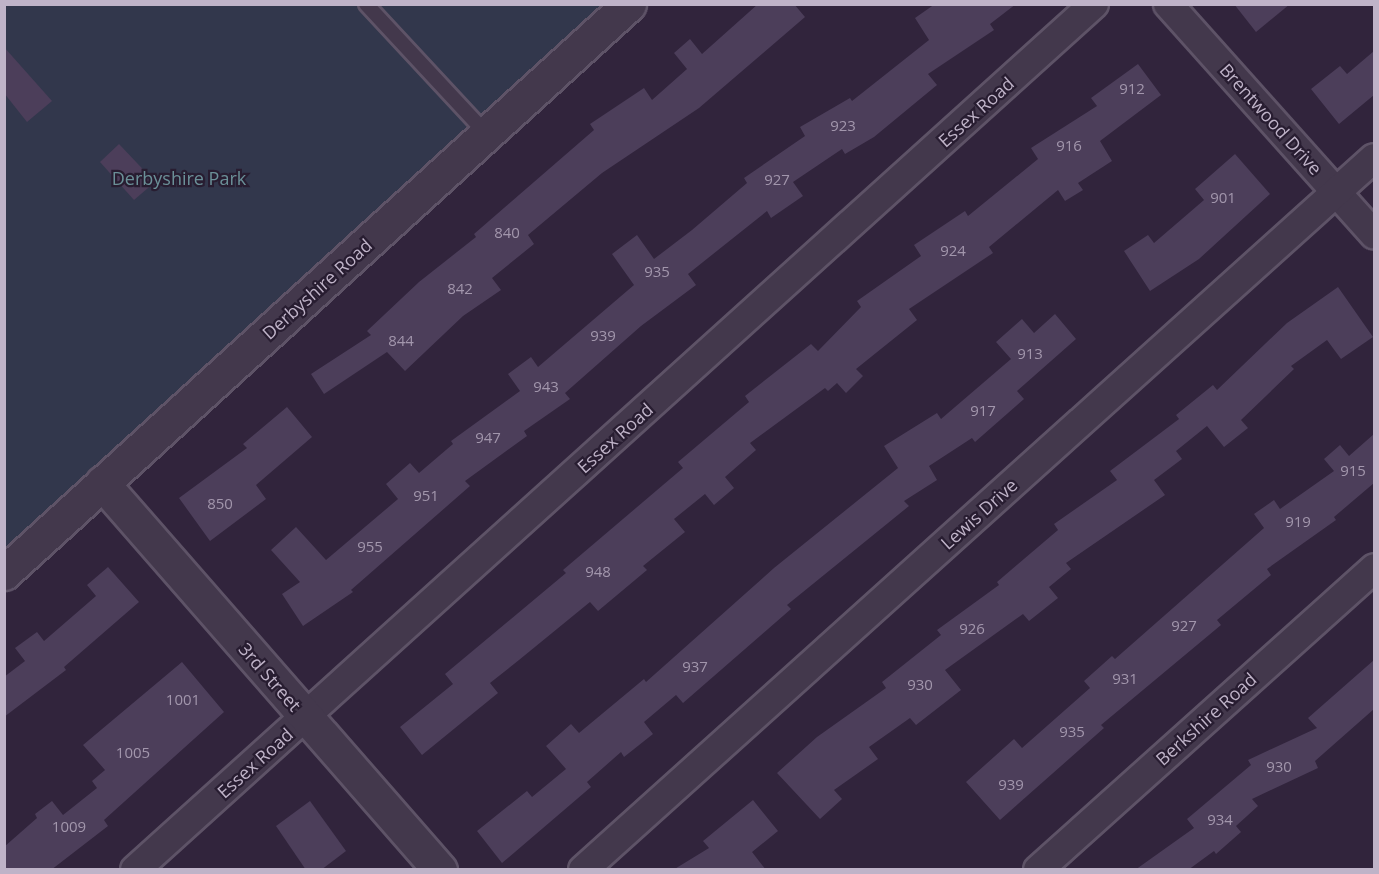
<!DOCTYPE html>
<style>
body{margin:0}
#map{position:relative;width:1379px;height:874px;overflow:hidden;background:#31243c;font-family:"Open Sans",sans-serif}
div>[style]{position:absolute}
.green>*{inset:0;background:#32374c}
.building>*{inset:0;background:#4c3e5a}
.roads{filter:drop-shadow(2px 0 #5e5367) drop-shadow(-2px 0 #5e5367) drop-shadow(0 2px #5e5367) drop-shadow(0 -2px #5e5367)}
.service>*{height:14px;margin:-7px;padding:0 7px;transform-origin:7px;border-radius:7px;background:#43384c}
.minor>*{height:28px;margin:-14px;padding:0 14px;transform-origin:14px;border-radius:14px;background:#43384c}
.tertiary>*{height:33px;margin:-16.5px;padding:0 16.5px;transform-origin:16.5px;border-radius:16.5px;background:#43384c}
span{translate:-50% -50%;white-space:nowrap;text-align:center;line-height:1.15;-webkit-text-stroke:4.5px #281d31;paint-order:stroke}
.number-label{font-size:15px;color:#a296ac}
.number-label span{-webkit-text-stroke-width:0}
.street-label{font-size:18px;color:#bfb3c8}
.park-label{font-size:18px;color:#6b9098}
.frame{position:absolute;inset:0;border:6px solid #bfb3c8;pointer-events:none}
</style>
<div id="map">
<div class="green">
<div style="clip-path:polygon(5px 5px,629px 5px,5px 573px)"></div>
</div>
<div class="building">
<div style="clip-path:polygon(758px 4px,794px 4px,805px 17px,699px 108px,602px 173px,528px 235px,534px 244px,492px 278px,501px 290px,463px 316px,405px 371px,387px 352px,324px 394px,311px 374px,371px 335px,367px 331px,419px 282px,476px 237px,474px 234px,594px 130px,590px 124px,644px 88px,652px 100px,687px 69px,674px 53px,690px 39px,702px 54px)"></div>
<div style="clip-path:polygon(935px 4px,1016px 4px,990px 24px,994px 30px,928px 74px,937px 85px,874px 137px,845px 154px,842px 149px,793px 182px,803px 196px,771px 218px,767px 211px,688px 274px,696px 285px,641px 326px,565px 393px,570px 399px,524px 431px,527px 436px,465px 481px,470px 486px,351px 590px,353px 592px,303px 626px,282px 594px,300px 582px,271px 550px,296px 527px,326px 560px,398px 499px,386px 484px,410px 463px,419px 473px,453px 444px,451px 441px,520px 391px,508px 374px,531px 357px,538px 367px,634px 285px,612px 254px,637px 235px,654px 259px,692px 230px,747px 183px,744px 178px,805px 136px,800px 127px,850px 98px,852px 101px,929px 40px,915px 18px)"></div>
<div style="clip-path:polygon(1234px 4px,1290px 4px,1256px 32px)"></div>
<div style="clip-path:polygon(4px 47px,52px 101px,27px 122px,4px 93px)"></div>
<div style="clip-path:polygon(1374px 51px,1374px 95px,1339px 124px,1311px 89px,1340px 66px,1347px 74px)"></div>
<div style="clip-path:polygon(1138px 64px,1161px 95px,1100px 141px,1112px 161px,1078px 183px,1083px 190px,1065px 201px,1058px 190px,989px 247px,993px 253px,909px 309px,917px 320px,856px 369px,863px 376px,846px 393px,837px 383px,828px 391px,825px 388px,750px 443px,756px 450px,725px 477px,734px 488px,714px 505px,705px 494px,674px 519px,685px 532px,643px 566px,647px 570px,598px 611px,590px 602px,519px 660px,490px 683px,498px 693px,422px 755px,400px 727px,453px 684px,445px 674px,566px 573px,563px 570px,683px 468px,678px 462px,749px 402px,745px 396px,811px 344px,818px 351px,861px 307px,857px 301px,921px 256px,914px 245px,965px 211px,968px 216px,1038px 159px,1031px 148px,1097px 106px,1091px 98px)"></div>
<div style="clip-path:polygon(119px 144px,155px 182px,134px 200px,100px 162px)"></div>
<div style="clip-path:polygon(1235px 154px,1270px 194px,1199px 259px,1150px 291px,1124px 251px,1148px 235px,1154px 243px,1204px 200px,1195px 189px)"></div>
<div style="clip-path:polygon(1338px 287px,1373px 337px,1341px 359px,1327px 340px,1291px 366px,1294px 369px,1241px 420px,1248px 428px,1224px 447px,1207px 426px,1176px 451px,1182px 459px,1154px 480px,1165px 495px,1066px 563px,1071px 569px,1049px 587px,1058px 598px,1029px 621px,1023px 614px,945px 670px,961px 690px,916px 725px,910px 718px,869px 747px,878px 759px,834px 790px,842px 799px,820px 819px,777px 773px,817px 737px,886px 688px,882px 682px,941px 635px,937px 630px,999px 585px,997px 582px,1058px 530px,1054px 524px,1117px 480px,1110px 471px,1179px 419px,1176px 415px,1213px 385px,1217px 390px,1287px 323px)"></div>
<div style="clip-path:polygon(1055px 314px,1076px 339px,1017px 391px,1024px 399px,975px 442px,972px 438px,929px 466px,937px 480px,904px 501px,909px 506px,787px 605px,791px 609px,683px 703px,676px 695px,644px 722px,653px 734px,624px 757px,621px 752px,587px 782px,591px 787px,502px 863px,477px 831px,527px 791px,532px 797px,566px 769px,546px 746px,571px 724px,579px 733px,644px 679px,646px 682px,774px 568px,898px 468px,884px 446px,937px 413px,941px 419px,1011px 359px,996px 342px,1022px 319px,1034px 333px)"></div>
<div style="clip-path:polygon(287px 407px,312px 437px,256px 485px,266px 499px,210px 541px,179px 498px,247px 448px,243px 444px)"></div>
<div style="clip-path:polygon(1374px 434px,1374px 483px,1334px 517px,1336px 520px,1267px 569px,1271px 575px,1217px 620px,1221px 625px,1101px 725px,1104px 728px,1000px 820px,966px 782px,1014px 739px,1022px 748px,1090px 688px,1084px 681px,1112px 656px,1115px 659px,1264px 528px,1254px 514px,1274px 500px,1280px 509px,1334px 471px,1324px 459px,1340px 445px,1349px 456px)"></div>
<div style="clip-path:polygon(108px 567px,139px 602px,64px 667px,66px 670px,4px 717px,4px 677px,25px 661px,15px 648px,37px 632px,44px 641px,96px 596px,87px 585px)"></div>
<div style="clip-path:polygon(1374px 660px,1374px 709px,1315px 761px,1318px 768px,1252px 799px,1258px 806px,1236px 826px,1241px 832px,1216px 854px,1214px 851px,1188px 870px,1135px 870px,1194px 828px,1187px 819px,1251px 765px,1248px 760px,1317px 728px,1308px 718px)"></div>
<div style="clip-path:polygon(182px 662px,224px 712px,104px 820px,108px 826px,51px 870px,4px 870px,4px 847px,37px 818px,35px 814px,52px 801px,63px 815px,97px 788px,92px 781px,105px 770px,83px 745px)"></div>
<div style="clip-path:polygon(753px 800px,778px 831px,752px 852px,766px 870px,673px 870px,709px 848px,703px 841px)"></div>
<div style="clip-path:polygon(310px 801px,346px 851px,321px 870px,306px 870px,276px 826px)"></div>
</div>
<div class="roads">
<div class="service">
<div style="left:366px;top:4px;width:176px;rotate:47.1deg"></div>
</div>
<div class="minor">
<div style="left:1168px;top:4px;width:309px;rotate:48.2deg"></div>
<div style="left:135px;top:870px;width:1292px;rotate:-42.08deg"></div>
<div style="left:583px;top:870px;width:1064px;rotate:-41.99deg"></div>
<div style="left:1038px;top:870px;width:452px;rotate:-41.9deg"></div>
</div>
<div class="tertiary">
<div style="left:102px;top:483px;width:514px;rotate:48.87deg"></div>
<div style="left:4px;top:573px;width:845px;rotate:-42.31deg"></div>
</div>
</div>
<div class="number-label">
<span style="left:1132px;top:89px">912</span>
<span style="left:843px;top:126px">923</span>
<span style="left:1069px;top:146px">916</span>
<span style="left:777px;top:180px">927</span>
<span style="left:1223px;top:198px">901</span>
<span style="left:507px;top:233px">840</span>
<span style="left:953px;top:251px">924</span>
<span style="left:657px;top:272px">935</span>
<span style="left:460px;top:289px">842</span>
<span style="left:603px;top:336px">939</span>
<span style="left:401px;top:341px">844</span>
<span style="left:1030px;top:354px">913</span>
<span style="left:546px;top:387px">943</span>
<span style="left:983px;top:411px">917</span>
<span style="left:488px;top:438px">947</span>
<span style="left:1353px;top:471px">915</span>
<span style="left:426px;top:496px">951</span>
<span style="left:220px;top:504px">850</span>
<span style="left:1298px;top:522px">919</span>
<span style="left:370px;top:547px">955</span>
<span style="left:598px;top:572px">948</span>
<span style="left:1184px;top:626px">927</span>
<span style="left:972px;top:629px">926</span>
<span style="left:695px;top:667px">937</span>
<span style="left:1125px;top:679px">931</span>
<span style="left:920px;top:685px">930</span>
<span style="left:183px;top:700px">1001</span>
<span style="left:1072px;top:732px">935</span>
<span style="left:133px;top:753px">1005</span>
<span style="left:1279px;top:767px">930</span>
<span style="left:1011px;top:785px">939</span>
<span style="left:1220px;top:820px">934</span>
<span style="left:69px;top:827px">1009</span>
</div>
<div class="street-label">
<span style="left:976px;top:112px;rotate:-42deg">Essex Road</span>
<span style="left:1271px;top:119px;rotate:48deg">Brentwood Drive</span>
<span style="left:317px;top:289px;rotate:-42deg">Derbyshire Road</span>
<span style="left:615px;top:438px;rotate:-42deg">Essex Road</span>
<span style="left:979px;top:514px;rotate:-42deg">Lewis Drive</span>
<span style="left:270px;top:677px;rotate:49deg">3rd Street</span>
<span style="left:1206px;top:719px;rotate:-42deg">Berkshire Road</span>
<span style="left:255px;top:763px;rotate:-42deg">Essex Road</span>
</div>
<div class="park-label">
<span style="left:179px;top:178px">Derbyshire Park</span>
</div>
<div class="frame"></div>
</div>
